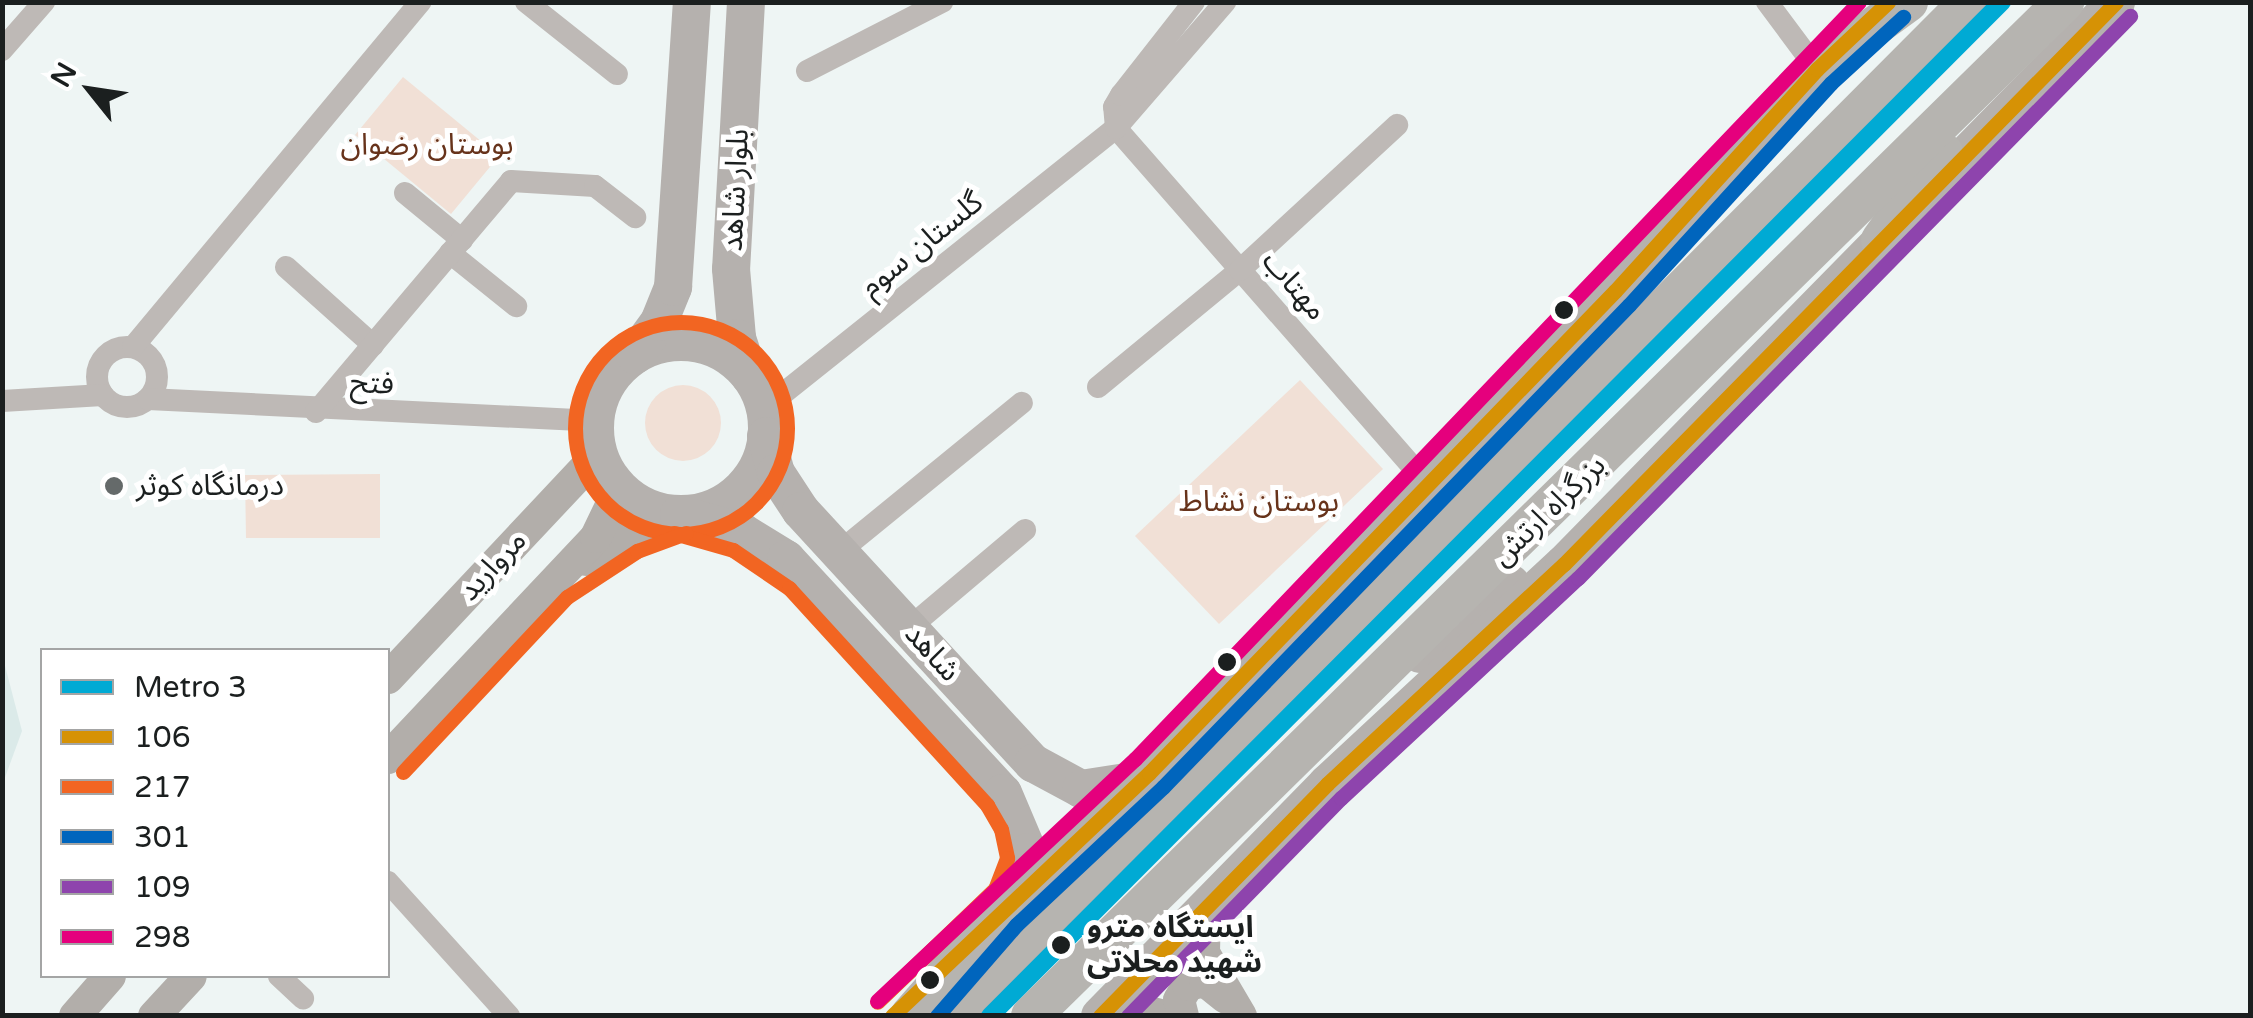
<!DOCTYPE html>
<meta charset="utf-8">
<style>
body{margin:0}
#map{position:relative;width:2253px;height:1018px;overflow:hidden;background:#eef5f4;font-family:"Varela Round","Noto Sans Arabic",sans-serif}
div>[style]{position:absolute}
.built>*{inset:0;background:#dbeae9}
.green>*{inset:0;background:#f1e0d6}
.round{border-radius:50%}
.minor>*{height:22px;margin:-11px;padding:0 11px;transform-origin:11px;border-radius:11px;background:#beb9b6}
.minor>.ring{margin:-11px;padding:0;box-sizing:content-box;background:none;border:22px solid #beb9b6;border-radius:50%}
.secondary>*{height:32px;margin:-16px;padding:0 16px;transform-origin:16px;border-radius:16px;background:#b2aeaa}
.primary>*{height:38px;margin:-19px;padding:0 19px;transform-origin:19px;border-radius:19px;background:#b5b1ae}
.primary>.ring{margin:-19px;padding:0;box-sizing:content-box;background:none;border:38px solid #b5b1ae;border-radius:50%}
.trunk>*{height:40px;margin:-20px;padding:0 20px;transform-origin:20px;border-radius:20px;background:#b6b4b0}
.bus-1>*{height:15px;margin:-7.5px;padding:0 7.5px;transform-origin:7.5px;border-radius:7.5px;background:#d69205}
.bus-2>*{height:15px;margin:-7.5px;padding:0 7.5px;transform-origin:7.5px;border-radius:7.5px;background:#f26522}
.bus-2>.ring{margin:-7.5px;padding:0;box-sizing:content-box;background:none;border:15px solid #f26522;border-radius:50%}
.bus-3>*{height:15px;margin:-7.5px;padding:0 7.5px;transform-origin:7.5px;border-radius:7.5px;background:#0065bd}
.bus-4>*{height:15px;margin:-7.5px;padding:0 7.5px;transform-origin:7.5px;border-radius:7.5px;background:#8e44ad}
.bus-5>*{height:15px;margin:-7.5px;padding:0 7.5px;transform-origin:7.5px;border-radius:7.5px;background:#e5007d}
.metro-1>*{height:18px;margin:-9px;padding:0 9px;transform-origin:9px;border-radius:9px;background:#00aad4}
.dots>*{width:28px;height:28px;translate:-50% -50%;box-sizing:border-box;border:5px solid #fff;border-radius:50%}
span{translate:-50% -50%;white-space:nowrap;text-align:center;line-height:1.15;-webkit-text-stroke:10px #fff;paint-order:stroke}
.park-label{font-size:30px;color:#67331b}
.street-label{font-size:30px;color:#1b1f1f}
.poi-label{font-size:30px;color:#1b1f1f}
.left{translate:0 -50%;text-align:left}
.stop-label{font-size:30px;color:#1b1f1f;font-weight:700}
.frame{position:absolute;inset:0;border:5px solid #1b1f1f;pointer-events:none}
.legend{position:absolute;left:40px;top:648px;width:350px;height:330px;box-sizing:border-box;background:#fff;border:2px solid #a4a5a5;margin:0;padding:12px 18px;list-style:none;font-size:30px;color:#1b1f1f}
.legend li{display:flex;align-items:center;gap:20px;height:50px}
.legend b{width:50px;border:2px solid #a4a5a5}
.north{position:absolute;left:40px;top:40px;width:100px;height:100px;-webkit-text-stroke:8px #fff;paint-order:stroke;rotate:300deg;font-size:28px;font-weight:700;line-height:40px;text-align:center;color:#1b1f1f}
.north::after{content:'';display:block;margin:auto;width:35px;height:45px;background:#1b1f1f;clip-path:polygon(50% 0,100% 100%,50% 72%,0 100%)}
</style>
<div id="map">
<div class="built">
<div style="clip-path:polygon(3px 658px,22px 731px,3px 783px,2px 783px)"></div>
</div>
<div class="green">
<div style="clip-path:polygon(403px 77px,499px 156px,451px 214px,355px 135px)"></div>
<div style="clip-path:polygon(1300px 380px,1383px 469px,1219px 624px,1135px 536px)"></div>
<div class="round" style="left:645px;top:385px;width:76px;height:76px"></div>
<div style="clip-path:polygon(380px 474px,380px 538px,246px 538px,245px 475px)"></div>
</div>
<div class="minor">
<div style="left:526px;top:2px;width:116px;rotate:38.4deg"></div>
<div style="left:1767px;top:2px;width:84px;rotate:53.3deg"></div>
<div style="left:2px;top:50px;width:64px;rotate:-48.8deg"></div>
<div style="left:807px;top:71px;width:152px;rotate:-27.1deg"></div>
<div style="left:1116px;top:128px;width:472px;rotate:48.8deg"></div>
<div style="left:1116px;top:128px;width:21px;rotate:-95deg"></div>
<div style="left:1114px;top:107px;width:14px;rotate:-60deg"></div>
<div style="left:1121px;top:95px;width:118px;rotate:-51.9deg"></div>
<div style="left:405px;top:193px;width:74px;rotate:39.5deg"></div>
<div style="left:450px;top:253px;width:85px;rotate:38.8deg"></div>
<div style="left:286px;top:267px;width:117px;rotate:41.9deg"></div>
<div class="ring" style="left:97px;top:347px;width:38px;height:38px"></div>
<div style="left:133px;top:347px;width:449px;rotate:-50.2deg"></div>
<div style="left:1098px;top:387px;width:184px;rotate:-39.5deg"></div>
<div style="left:1240px;top:270px;width:214px;rotate:-42.7deg"></div>
<div style="left:148px;top:399px;width:448px;rotate:2.8deg"></div>
<div style="left:2px;top:401px;width:101px;rotate:-3.4deg"></div>
<div style="left:765px;top:408px;width:449px;rotate:-38.6deg"></div>
<div style="left:1116px;top:128px;width:167px;rotate:-49.1deg"></div>
<div style="left:316px;top:412px;width:302px;rotate:-49.8deg"></div>
<div style="left:511px;top:181px;width:84px;rotate:3.4deg"></div>
<div style="left:595px;top:186px;width:51px;rotate:37.8deg"></div>
<div style="left:839px;top:552px;width:236px;rotate:-39.2deg"></div>
<div style="left:909px;top:628px;width:152px;rotate:-40.2deg"></div>
<div style="left:388px;top:882px;width:181px;rotate:47.9deg"></div>
<div style="left:279px;top:976px;width:33px;rotate:43deg"></div>
</div>
<div class="secondary">
<div style="left:586px;top:560px;width:69px;rotate:-31.4deg"></div>
<div style="left:645px;top:524px;width:35px;rotate:-16deg"></div>
<div style="left:388px;top:678px;width:308px;rotate:-46.8deg"></div>
<div style="left:388px;top:758px;width:303px;rotate:-46.7deg"></div>
<div style="left:596px;top:537px;width:47px;rotate:-64.5deg"></div>
<div style="left:616px;top:495px;width:19px;rotate:-108deg"></div>
<div style="left:1205px;top:908px;width:45px;rotate:91.3deg"></div>
<div style="left:1204px;top:953px;width:73px;rotate:59.6deg"></div>
<div style="left:75px;top:1016px;width:53px;rotate:-48.8deg"></div>
<div style="left:154px;top:1016px;width:54px;rotate:-47.2deg"></div>
<div style="left:1110px;top:1016px;width:25px;rotate:-18deg"></div>
<div style="left:1134px;top:1008px;width:31px;rotate:15deg"></div>
<div style="left:1183px;top:1016px;width:16px;rotate:-104deg"></div>
<div style="left:1179px;top:1000px;width:17px;rotate:-59deg"></div>
<div style="left:1188px;top:985px;width:17px;rotate:-13deg"></div>
<div style="left:1205px;top:981px;width:26px;rotate:39deg"></div>
</div>
<div class="primary">
<div style="left:746px;top:2px;width:267px;rotate:93.2deg"></div>
<div style="left:731px;top:269px;width:69px;rotate:85deg"></div>
<div style="left:737px;top:338px;width:39px;rotate:72deg"></div>
<div class="ring" style="left:595px;top:342px;width:134px;height:134px"></div>
<div style="left:635px;top:355px;width:41px;rotate:-54deg"></div>
<div style="left:659px;top:322px;width:38px;rotate:-68deg"></div>
<div style="left:673px;top:287px;width:286px;rotate:-86.2deg"></div>
<div style="left:766px;top:436px;width:38px;rotate:75deg"></div>
<div style="left:776px;top:473px;width:45px;rotate:56.7deg"></div>
<div style="left:801px;top:511px;width:343px;rotate:47.4deg"></div>
<div style="left:1033px;top:763px;width:55px;rotate:28.4deg"></div>
<div style="left:1081px;top:789px;width:59px;rotate:-8.8deg"></div>
<div style="left:679px;top:514px;width:66px;rotate:15.9deg"></div>
<div style="left:742px;top:532px;width:52px;rotate:31.5deg"></div>
<div style="left:786px;top:559px;width:319px;rotate:47.2deg"></div>
<div style="left:1003px;top:793px;width:64px;rotate:67deg"></div>
<div style="left:1028px;top:852px;width:48px;rotate:106.9deg"></div>
<div style="left:1420px;top:654px;width:115px;rotate:-37.6deg"></div>
<div style="left:978px;top:934px;width:235px;rotate:-43.3deg"></div>
<div style="left:1149px;top:773px;width:1011px;rotate:-46.32deg"></div>
<div style="left:1100px;top:1016px;width:325px;rotate:-45.6deg"></div>
<div style="left:1327px;top:784px;width:323px;rotate:-42.9deg"></div>
<div style="left:1564px;top:564px;width:788px;rotate:-45.51deg"></div>
</div>
<div class="trunk">
<div style="left:1824px;top:63px;width:104px;rotate:-36deg"></div>
<div style="left:1881px;top:240px;width:107px;rotate:-54.5deg"></div>
<div style="left:910px;top:1016px;width:140px;rotate:-48.8deg"></div>
<div style="left:958px;top:1016px;width:1432px;rotate:-45.08deg"></div>
<div style="left:1031px;top:1016px;width:1448px;rotate:-44.47deg"></div>
</div>
<div class="bus-1">
<div style="left:892px;top:1016px;width:354px;rotate:-43.4deg"></div>
<div style="left:1149px;top:773px;width:670px;rotate:-45.97deg"></div>
<div style="left:1615px;top:291px;width:300px;rotate:-47.7deg"></div>
<div style="left:1817px;top:69px;width:98px;rotate:-43.3deg"></div>
<div style="left:1100px;top:1016px;width:325px;rotate:-45.6deg"></div>
<div style="left:1327px;top:784px;width:323px;rotate:-42.9deg"></div>
<div style="left:1564px;top:564px;width:788px;rotate:-45.51deg"></div>
</div>
<div class="bus-2">
<div class="ring" style="left:575px;top:322px;width:197px;height:197px"></div>
<div style="left:674px;top:533px;width:61px;rotate:16.1deg"></div>
<div style="left:733px;top:550px;width:68px;rotate:34.2deg"></div>
<div style="left:789px;top:588px;width:294px;rotate:47.6deg"></div>
<div style="left:987px;top:805px;width:28px;rotate:60deg"></div>
<div style="left:1001px;top:829px;width:30px;rotate:78deg"></div>
<div style="left:1007px;top:858px;width:33px;rotate:111deg"></div>
<div style="left:995px;top:889px;width:163px;rotate:136.2deg"></div>
<div style="left:403px;top:772px;width:240px;rotate:-46.9deg"></div>
<div style="left:567px;top:597px;width:84px;rotate:-33.3deg"></div>
<div style="left:637px;top:551px;width:52px;rotate:-20.2deg"></div>
</div>
<div class="bus-3">
<div style="left:937px;top:1016px;width:121px;rotate:-49deg"></div>
<div style="left:1016px;top:925px;width:202px;rotate:-43.2deg"></div>
<div style="left:1163px;top:787px;width:670px;rotate:-45.97deg"></div>
<div style="left:1629px;top:305px;width:300px;rotate:-47.7deg"></div>
<div style="left:1831px;top:83px;width:98px;rotate:-42.5deg"></div>
</div>
<div class="bus-4">
<div style="left:1128px;top:1016px;width:305px;rotate:-45.7deg"></div>
<div style="left:1341px;top:798px;width:323px;rotate:-42.9deg"></div>
<div style="left:1578px;top:578px;width:788px;rotate:-45.51deg"></div>
</div>
<div class="bus-5">
<div style="left:877px;top:1001px;width:354px;rotate:-43.2deg"></div>
<div style="left:1135px;top:759px;width:1047px;rotate:-46.28deg"></div>
</div>
<div class="metro-1">
<div style="left:990px;top:1016px;width:1433px;rotate:-45.06deg"></div>
</div>
<div class="dots">
<div style="left:1564px;top:310px;background:#1b1f1f"></div>
<div style="left:114px;top:486px;background:#656a6a"></div>
<div style="left:1227px;top:662px;background:#1b1f1f"></div>
<div style="left:1061px;top:945px;background:#1b1f1f"></div>
<div style="left:930px;top:980px;background:#1b1f1f"></div>
</div>
<div class="park-label">
<span style="left:427px;top:145px">بوستان رضوان</span>
<span style="left:1259px;top:502px">بوستان نشاط</span>
</div>
<div class="street-label">
<span style="left:736px;top:190px;rotate:-87deg">بلوار شاهد</span>
<span style="left:922px;top:245px;rotate:-39deg">گلستان سوم</span>
<span style="left:1294px;top:286px;rotate:49deg">مهتاب</span>
<span style="left:372px;top:384px;rotate:2deg">فتح</span>
<span style="left:1549px;top:511px;rotate:-44deg">بزرگراه ارتش</span>
<span style="left:493px;top:566px;rotate:-47deg">مروارید</span>
<span style="left:932px;top:653px;rotate:48deg">شاهد</span>
</div>
<div class="poi-label">
<span class="left" style="left:136px;top:486px">درمانگاه کوثر</span>
</div>
<div class="stop-label">
<span class="left" style="left:1087px;top:945px">ایستگاه مترو<br>شهید محلاتی</span>
</div>
<div class="frame"></div>
<ul class="legend">
<li><b style="height:12px;background:#00aad4"></b>Metro 3</li>
<li><b style="height:12px;background:#d69205"></b>106</li>
<li><b style="height:12px;background:#f26522"></b>217</li>
<li><b style="height:12px;background:#0065bd"></b>301</li>
<li><b style="height:12px;background:#8e44ad"></b>109</li>
<li><b style="height:12px;background:#e5007d"></b>298</li>
</ul>
<div class="north">N</div>
</div>
